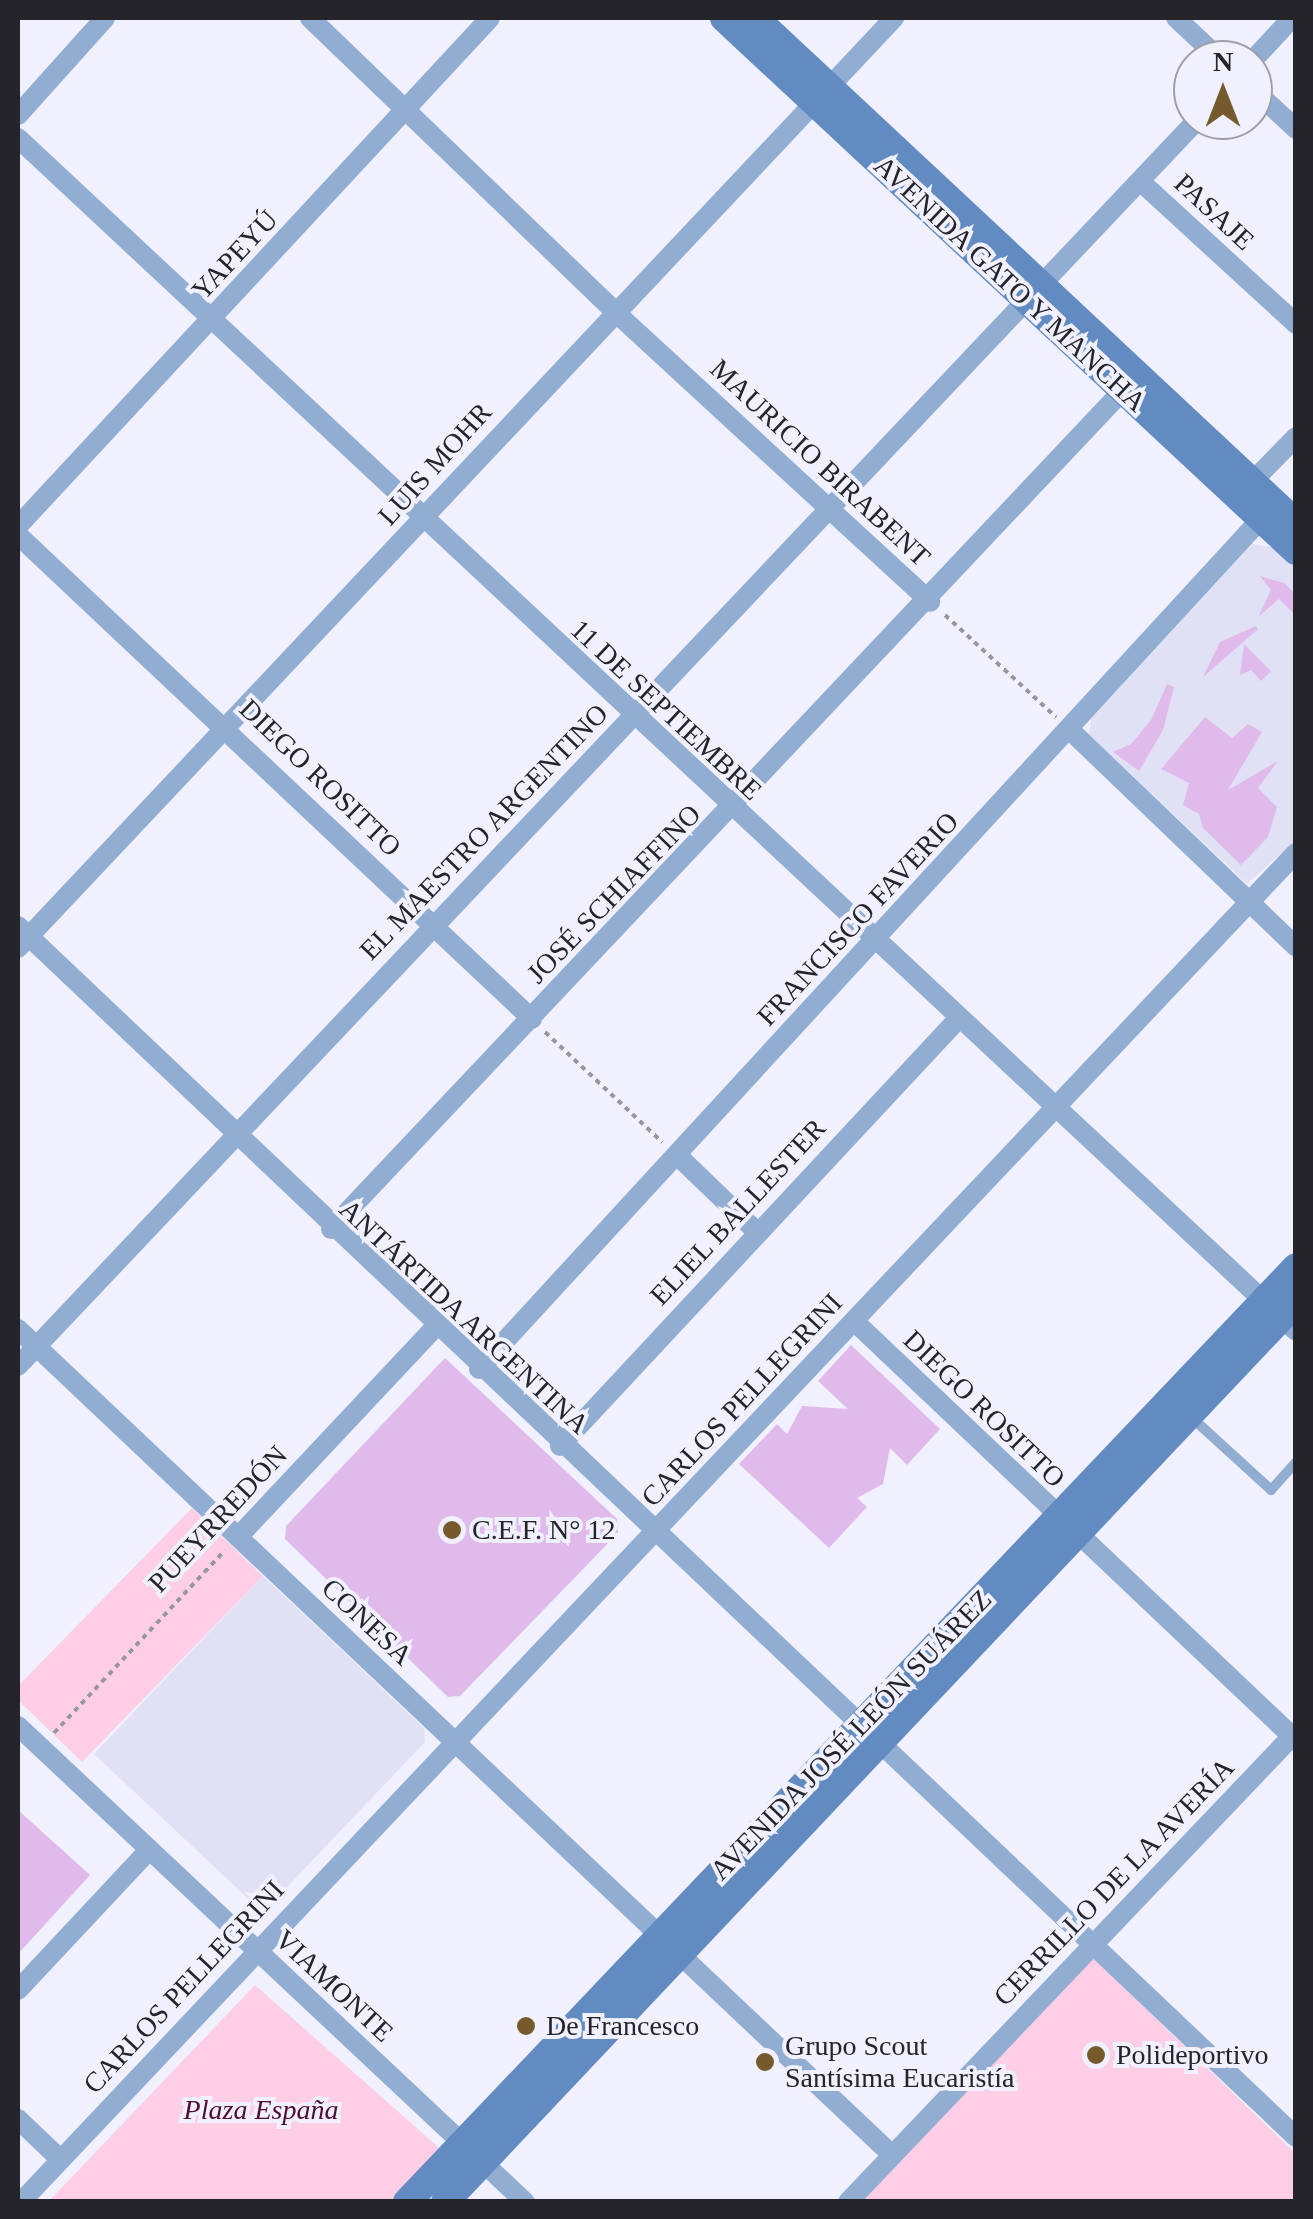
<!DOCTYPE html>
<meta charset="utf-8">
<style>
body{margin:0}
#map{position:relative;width:1313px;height:2219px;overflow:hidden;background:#f0f0ff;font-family:"Times New Roman",serif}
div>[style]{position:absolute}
.built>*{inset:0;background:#e1e1f6}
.green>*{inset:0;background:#fdcee5}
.building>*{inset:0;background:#dfbaeb}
.path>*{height:4px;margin-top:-2px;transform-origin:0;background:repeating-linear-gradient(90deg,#9797a2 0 5px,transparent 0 10px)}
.lane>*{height:10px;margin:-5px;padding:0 5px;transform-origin:5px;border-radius:5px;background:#91add2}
.street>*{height:20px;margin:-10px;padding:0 10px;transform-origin:10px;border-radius:10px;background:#91add2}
.secondary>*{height:28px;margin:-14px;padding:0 14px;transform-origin:14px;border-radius:14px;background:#628bc1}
.dots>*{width:28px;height:28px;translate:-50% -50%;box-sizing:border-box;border:5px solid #f0f0ff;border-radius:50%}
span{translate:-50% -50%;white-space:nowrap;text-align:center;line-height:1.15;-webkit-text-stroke:8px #f0f0ff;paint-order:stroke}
.street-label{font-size:28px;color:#24242a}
.poi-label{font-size:28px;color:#24242a}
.left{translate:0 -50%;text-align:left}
.park-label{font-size:28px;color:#510d37;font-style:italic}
.frame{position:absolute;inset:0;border:20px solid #24242a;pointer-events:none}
.north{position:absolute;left:1173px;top:40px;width:100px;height:100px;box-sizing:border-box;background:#f0f0ff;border:2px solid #9e9eaa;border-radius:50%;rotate:0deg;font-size:28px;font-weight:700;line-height:40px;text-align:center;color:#24242a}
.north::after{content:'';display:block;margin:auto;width:35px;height:45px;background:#755b2c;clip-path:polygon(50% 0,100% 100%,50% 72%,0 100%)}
</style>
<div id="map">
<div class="built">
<div style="clip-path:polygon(1252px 544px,1278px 548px,1295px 564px,1295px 841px,1247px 884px,1089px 734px,1091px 719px)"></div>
<div style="clip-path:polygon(263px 1576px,424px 1728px,425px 1742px,268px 1907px,256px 1906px,94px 1754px)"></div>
</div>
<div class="green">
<div style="clip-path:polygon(192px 1508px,263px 1576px,82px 1762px,18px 1700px,18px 1686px)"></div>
<div style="clip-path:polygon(1092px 1957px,1295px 2153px,1295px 2201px,858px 2202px)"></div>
<div style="clip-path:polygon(255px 1985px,446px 2154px,401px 2201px,48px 2202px)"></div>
</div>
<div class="building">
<div style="clip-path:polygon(1260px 576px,1284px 583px,1296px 594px,1296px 616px,1279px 599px,1258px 617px,1271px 590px)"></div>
<div style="clip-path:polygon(1256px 626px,1258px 629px,1203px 677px,1220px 642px)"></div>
<div style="clip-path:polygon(1244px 644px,1271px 671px,1261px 681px,1251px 670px,1240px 675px)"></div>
<div style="clip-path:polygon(1167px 684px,1174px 687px,1163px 730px,1139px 771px,1113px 752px,1131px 744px,1151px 720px)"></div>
<div style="clip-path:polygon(1205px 717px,1232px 738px,1248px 724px,1262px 732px,1228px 790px,1278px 761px,1258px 788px,1277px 807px,1268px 837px,1241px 865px,1203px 828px,1199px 814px,1183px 805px,1189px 783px,1161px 769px)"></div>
<div style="clip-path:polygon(851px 1345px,940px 1429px,907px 1465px,890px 1448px,883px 1484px,857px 1498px,867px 1507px,829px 1548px,739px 1464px,777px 1424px,787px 1434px,802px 1406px,848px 1409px,818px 1381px)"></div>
<div style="clip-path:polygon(445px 1358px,617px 1519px,618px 1533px,460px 1696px,448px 1697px,285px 1539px,286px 1526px)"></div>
<div style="clip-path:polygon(18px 1810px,90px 1875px,18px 1954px)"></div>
</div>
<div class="path">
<div style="left:945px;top:615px;width:151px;rotate:42.6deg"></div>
<div style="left:545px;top:1032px;width:161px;rotate:43.2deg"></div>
<div style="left:54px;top:1733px;width:250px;rotate:-46.9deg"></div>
</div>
<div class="lane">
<div style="left:1190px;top:1416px;width:110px;rotate:42.4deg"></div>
<div style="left:1271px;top:1490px;width:38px;rotate:-48deg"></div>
</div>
<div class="street">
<div style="left:310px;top:18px;width:421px;rotate:43.9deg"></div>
<div style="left:613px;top:310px;width:431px;rotate:42.6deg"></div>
<div style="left:1176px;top:18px;width:62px;rotate:43deg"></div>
<div style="left:1253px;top:60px;width:57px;rotate:-47.1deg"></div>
<div style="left:1253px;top:89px;width:59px;rotate:42.9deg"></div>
<div style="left:18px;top:115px;width:130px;rotate:-48.1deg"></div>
<div style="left:18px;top:138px;width:1748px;rotate:43.03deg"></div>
<div style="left:1140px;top:181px;width:212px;rotate:42.5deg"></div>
<div style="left:1242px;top:492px;width:77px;rotate:-45.5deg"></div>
<div style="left:18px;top:526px;width:693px;rotate:-47.1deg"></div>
<div style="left:18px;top:535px;width:706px;rotate:43.28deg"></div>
<div style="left:1070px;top:730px;width:313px;rotate:43.8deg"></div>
<div style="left:18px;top:926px;width:1761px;rotate:43.46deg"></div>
<div style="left:18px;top:948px;width:1278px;rotate:-46.71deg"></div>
<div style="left:677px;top:1155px;width:108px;rotate:43.9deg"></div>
<div style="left:331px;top:1229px;width:1164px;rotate:-46.64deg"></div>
<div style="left:854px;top:1321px;width:609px;rotate:43.47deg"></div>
<div style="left:18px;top:1329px;width:1203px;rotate:43.38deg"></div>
<div style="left:18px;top:1366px;width:1715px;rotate:-46.58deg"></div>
<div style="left:479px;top:1369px;width:1168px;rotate:-47.39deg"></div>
<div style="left:560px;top:1446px;width:585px;rotate:-47.01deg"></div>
<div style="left:238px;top:1537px;width:288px;rotate:-46.8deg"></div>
<div style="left:18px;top:1726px;width:695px;rotate:43.19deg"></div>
<div style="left:18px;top:1990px;width:192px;rotate:-46.9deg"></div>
<div style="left:18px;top:2119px;width:59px;rotate:43.6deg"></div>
<div style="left:21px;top:2202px;width:1856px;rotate:-46.62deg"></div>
<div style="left:848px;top:2202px;width:649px;rotate:-46.37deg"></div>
</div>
<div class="secondary">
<div style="left:724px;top:18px;width:782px;rotate:42.98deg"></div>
<div style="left:755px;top:18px;width:740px;rotate:43.03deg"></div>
<div style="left:407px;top:2202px;width:1290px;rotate:-46.44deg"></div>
<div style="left:445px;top:2202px;width:1239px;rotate:-46.6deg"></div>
</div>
<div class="dots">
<div style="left:452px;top:1530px;background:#755b2c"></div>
<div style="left:526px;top:2026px;background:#755b2c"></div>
<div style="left:1096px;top:2055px;background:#755b2c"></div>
<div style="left:765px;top:2062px;background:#755b2c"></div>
</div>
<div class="street-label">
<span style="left:1214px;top:212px;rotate:43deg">PASAJE</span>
<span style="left:235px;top:255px;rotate:-47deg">YAPEYÚ</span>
<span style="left:1010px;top:284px;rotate:43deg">AVENIDA GATO Y MANCHA</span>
<span style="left:820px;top:463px;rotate:43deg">MAURICIO BIRABENT</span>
<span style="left:435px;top:464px;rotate:-48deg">LUIS MOHR</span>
<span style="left:666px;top:710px;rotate:43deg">11 DE SEPTIEMBRE</span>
<span style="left:320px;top:778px;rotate:44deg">DIEGO ROSITTO</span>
<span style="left:484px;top:832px;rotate:-46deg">EL MAESTRO ARGENTINO</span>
<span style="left:614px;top:894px;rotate:-46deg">JOSÉ SCHIAFFINO</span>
<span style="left:858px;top:919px;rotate:-47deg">FRANCISCO FAVERIO</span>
<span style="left:738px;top:1212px;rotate:-47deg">ELIEL BALLESTER</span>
<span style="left:464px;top:1317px;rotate:43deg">ANTÁRTIDA ARGENTINA</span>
<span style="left:742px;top:1400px;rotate:-47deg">CARLOS PELLEGRINI</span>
<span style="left:984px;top:1409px;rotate:44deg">DIEGO ROSITTO</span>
<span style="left:218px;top:1519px;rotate:-47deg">PUEYRREDÓN</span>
<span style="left:367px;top:1622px;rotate:43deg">CONESA</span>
<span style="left:851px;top:1735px;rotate:-46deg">AVENIDA JOSÉ LEÓN SUÁREZ</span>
<span style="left:1114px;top:1882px;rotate:-46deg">CERRILLO DE LA AVERÍA</span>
<span style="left:334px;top:1986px;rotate:43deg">VIAMONTE</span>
<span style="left:184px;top:1987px;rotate:-47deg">CARLOS PELLEGRINI</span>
</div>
<div class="poi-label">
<span class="left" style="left:472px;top:1530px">C.E.F. N° 12</span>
<span class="left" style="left:546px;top:2026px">De Francesco</span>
<span class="left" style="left:785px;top:2062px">Grupo Scout<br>Santísima Eucaristía</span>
<span class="left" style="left:1116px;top:2055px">Polideportivo</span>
</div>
<div class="park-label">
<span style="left:261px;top:2110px">Plaza España</span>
</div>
<div class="frame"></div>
<div class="north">N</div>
</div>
